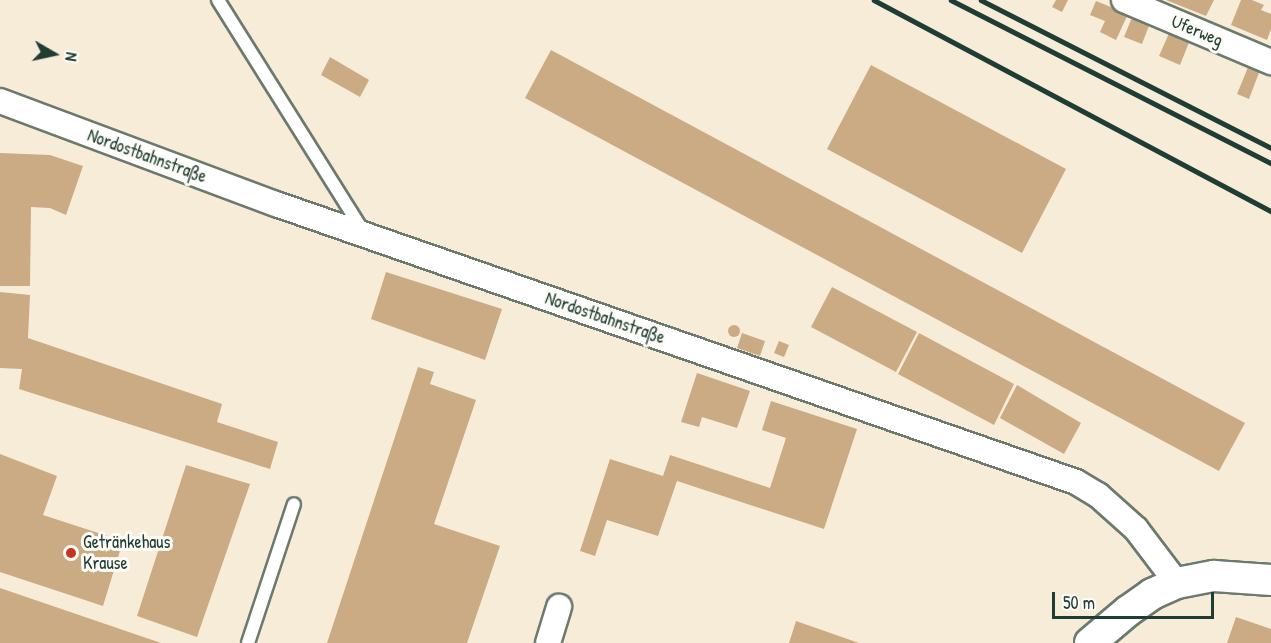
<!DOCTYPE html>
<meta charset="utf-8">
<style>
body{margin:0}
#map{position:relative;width:1271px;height:643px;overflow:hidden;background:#f7ecd8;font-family:"Patrick Hand",sans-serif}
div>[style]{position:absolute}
.building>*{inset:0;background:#cbab84}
.round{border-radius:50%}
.roads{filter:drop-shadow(2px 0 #6b7a6d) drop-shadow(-2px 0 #6b7a6d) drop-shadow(0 2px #6b7a6d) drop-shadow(0 -2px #6b7a6d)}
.service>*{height:12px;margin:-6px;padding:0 6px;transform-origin:6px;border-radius:6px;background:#fff}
.minor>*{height:24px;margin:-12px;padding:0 12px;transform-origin:12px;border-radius:12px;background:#fff}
.tertiary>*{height:30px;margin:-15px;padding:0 15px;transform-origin:15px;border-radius:15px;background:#fff}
.rail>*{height:4.5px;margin:-2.25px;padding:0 2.25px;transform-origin:2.25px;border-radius:2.25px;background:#1f3d34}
.dots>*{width:16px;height:16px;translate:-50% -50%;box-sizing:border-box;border:3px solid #fdfcf7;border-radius:50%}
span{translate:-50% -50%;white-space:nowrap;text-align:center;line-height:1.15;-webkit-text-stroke:6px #fdfcf7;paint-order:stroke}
.street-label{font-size:18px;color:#1f3d34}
.poi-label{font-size:18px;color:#1f3d34}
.left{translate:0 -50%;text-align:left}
.north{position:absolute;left:24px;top:24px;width:60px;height:60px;-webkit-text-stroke:4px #fdfcf7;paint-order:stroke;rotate:99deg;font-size:16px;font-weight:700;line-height:24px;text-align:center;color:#1f3d34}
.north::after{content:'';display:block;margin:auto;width:21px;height:27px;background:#1f3d34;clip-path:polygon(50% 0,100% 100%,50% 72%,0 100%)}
.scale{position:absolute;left:1052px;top:592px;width:162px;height:27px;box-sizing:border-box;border:3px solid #1f3d34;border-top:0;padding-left:8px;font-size:18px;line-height:21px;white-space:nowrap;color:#1f3d34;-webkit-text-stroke:4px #fdfcf7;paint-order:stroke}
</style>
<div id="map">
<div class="building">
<div style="clip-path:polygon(1056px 0,1068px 0,1062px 12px,1052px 7px)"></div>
<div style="clip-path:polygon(1166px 0,1214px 0,1206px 16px)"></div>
<div style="clip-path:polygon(1241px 0,1252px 0,1264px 5px,1261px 10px,1271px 14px,1271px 29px,1267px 40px,1231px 25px)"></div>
<div style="clip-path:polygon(1096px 1px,1128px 14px,1116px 40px,1100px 32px,1105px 21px,1090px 15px)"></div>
<div style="clip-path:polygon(1133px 15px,1150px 23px,1142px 44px,1124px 37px)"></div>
<div style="clip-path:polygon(1170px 31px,1190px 40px,1180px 65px,1159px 56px)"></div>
<div style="clip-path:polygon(551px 50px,1245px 423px,1219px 471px,525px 98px)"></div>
<div style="clip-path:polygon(330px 57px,369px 80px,360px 97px,321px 75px)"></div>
<div style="clip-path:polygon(871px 65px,1066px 169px,1022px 253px,827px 149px)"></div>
<div style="clip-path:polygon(1249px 65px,1260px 70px,1249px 99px,1237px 94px)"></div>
<div style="clip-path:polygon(0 153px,50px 155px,83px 166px,66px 215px,50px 208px,31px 207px,30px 286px,0 286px)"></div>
<div style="clip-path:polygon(386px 272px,502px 309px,485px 360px,371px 319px)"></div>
<div style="clip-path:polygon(832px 287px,917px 332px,896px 372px,811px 327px)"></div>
<div style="clip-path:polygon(0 292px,30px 295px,28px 338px,222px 404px,217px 422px,278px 442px,270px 469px,19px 389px,22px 369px,0 368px)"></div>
<div class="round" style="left:728px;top:325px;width:12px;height:12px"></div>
<div style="clip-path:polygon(742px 333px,765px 341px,760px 356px,737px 348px)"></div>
<div style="clip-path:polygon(919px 333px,1014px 384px,994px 425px,898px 374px)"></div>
<div style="clip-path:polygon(779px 341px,789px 345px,784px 357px,774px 353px)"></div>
<div style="clip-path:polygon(418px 367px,434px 372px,430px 384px,476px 400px,434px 524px,500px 546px,467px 643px,327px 643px)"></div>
<div style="clip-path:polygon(697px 373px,750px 391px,737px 428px,702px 417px,699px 427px,681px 422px)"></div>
<div style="clip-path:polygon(1017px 385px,1081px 423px,1064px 454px,1000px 418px)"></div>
<div style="clip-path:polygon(771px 401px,857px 429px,824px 529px,677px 481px,658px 536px,607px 520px,595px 556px,580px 551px,610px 459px,663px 476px,670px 455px,770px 488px,786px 438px,762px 430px)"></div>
<div style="clip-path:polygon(0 454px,57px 476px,43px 515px,123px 541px,103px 606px,0 572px)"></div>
<div style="clip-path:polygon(186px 465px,250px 484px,197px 637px,137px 616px)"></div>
<div style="clip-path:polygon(0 588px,161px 643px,0 643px)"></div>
<div style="clip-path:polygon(1236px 617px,1271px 629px,1271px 643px,1227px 643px)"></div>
<div style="clip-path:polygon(796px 621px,859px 643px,789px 643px)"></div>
</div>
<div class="roads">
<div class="service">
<div style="left:218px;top:0;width:275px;rotate:57.9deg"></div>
<div style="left:248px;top:643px;width:146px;rotate:-71.7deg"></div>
</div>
<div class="minor">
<div style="left:1124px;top:0;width:160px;rotate:22.9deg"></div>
<div style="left:0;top:101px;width:295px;rotate:20.5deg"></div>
<div style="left:276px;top:204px;width:847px;rotate:19.16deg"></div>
<div style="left:1076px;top:482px;width:26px;rotate:31deg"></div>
<div style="left:1098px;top:495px;width:51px;rotate:41.8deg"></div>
<div style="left:1136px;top:529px;width:68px;rotate:52.8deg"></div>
<div style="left:548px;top:643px;width:38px;rotate:-73deg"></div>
</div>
<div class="tertiary">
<div style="left:1090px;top:643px;width:50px;rotate:-40.1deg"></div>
<div style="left:1128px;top:611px;width:29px;rotate:-35deg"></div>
<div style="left:1152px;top:594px;width:27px;rotate:-24deg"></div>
<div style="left:1177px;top:583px;width:38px;rotate:-11deg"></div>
<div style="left:1214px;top:576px;width:57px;rotate:4deg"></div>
</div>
</div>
<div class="rail">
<div style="left:874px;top:0;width:450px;rotate:28deg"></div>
<div style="left:951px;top:0;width:359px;rotate:27deg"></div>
<div style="left:981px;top:0;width:326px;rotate:27deg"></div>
</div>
<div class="dots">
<div style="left:71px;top:553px;background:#c8321e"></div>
</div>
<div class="street-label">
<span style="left:1197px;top:31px;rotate:23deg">Uferweg</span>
<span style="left:147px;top:156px;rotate:20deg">Nordostbahnstraße</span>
<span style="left:605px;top:318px;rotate:19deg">Nordostbahnstraße</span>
</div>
<div class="poi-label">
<span class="left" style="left:83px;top:553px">Getränkehaus<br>Krause</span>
</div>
<div class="north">N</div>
<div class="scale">50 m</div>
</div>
